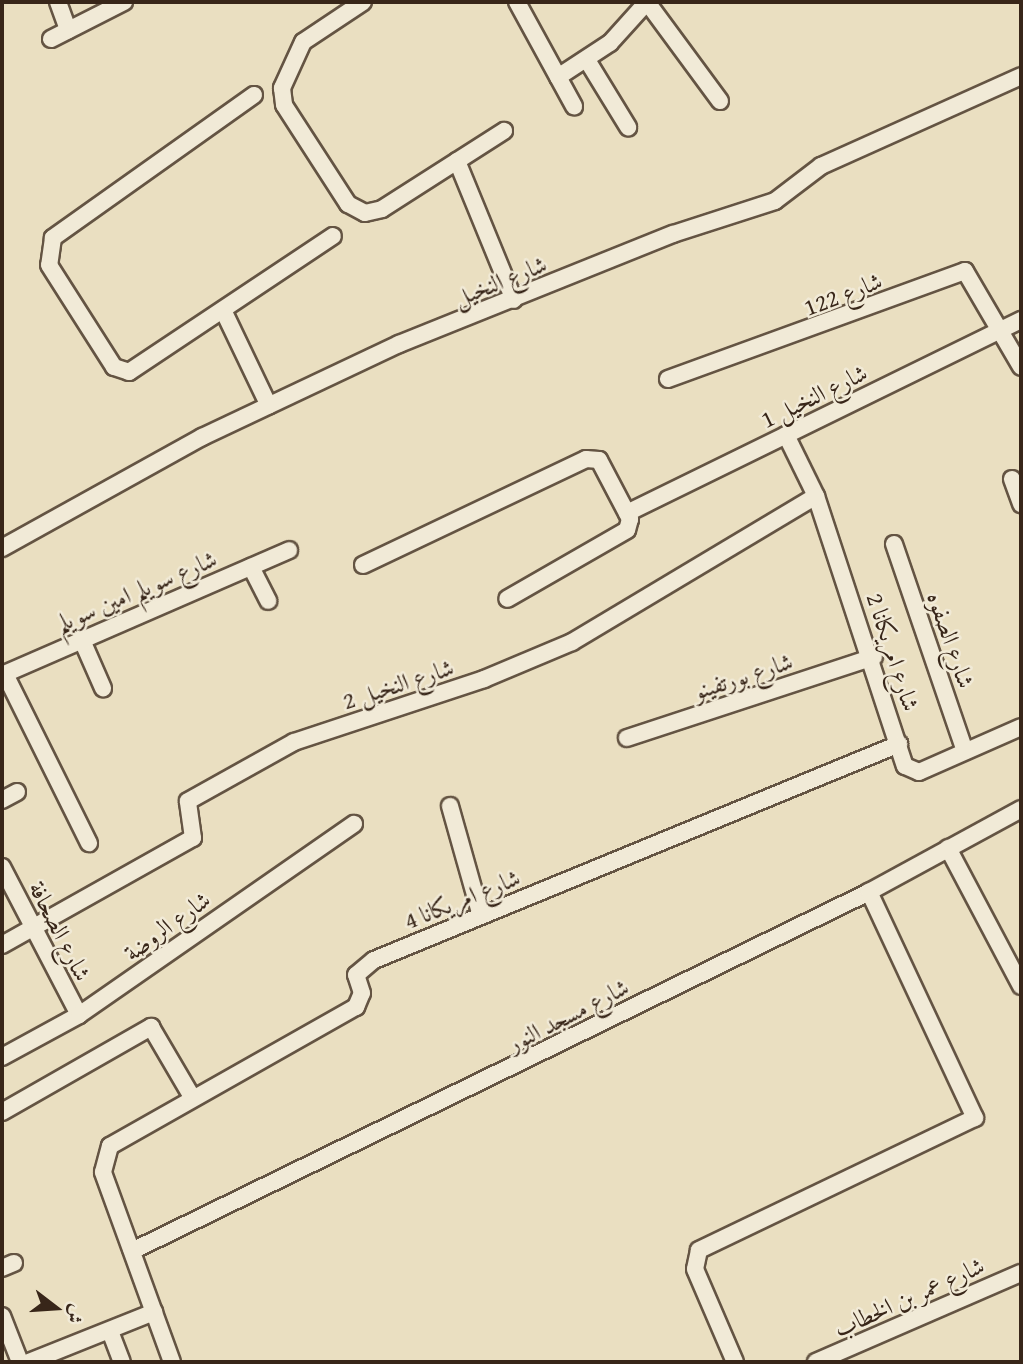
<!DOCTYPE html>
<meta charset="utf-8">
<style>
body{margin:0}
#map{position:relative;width:1023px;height:1364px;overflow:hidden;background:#eadfc1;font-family:"Gentium Book Plus",Amiri,serif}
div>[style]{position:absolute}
.roads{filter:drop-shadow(2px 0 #645443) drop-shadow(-2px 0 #645443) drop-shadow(0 2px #645443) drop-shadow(0 -2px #645443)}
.minor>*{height:16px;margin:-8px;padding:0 8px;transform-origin:8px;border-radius:8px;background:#f1ead7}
span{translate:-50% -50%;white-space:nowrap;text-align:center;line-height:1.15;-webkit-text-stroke:5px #f1ead7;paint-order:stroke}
.street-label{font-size:24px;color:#382619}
.frame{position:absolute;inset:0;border:4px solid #382619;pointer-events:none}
.north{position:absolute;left:21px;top:1273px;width:70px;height:70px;-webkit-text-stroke:5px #f1ead7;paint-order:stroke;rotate:107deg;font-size:19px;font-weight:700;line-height:28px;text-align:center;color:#382619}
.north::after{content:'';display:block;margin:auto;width:24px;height:32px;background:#382619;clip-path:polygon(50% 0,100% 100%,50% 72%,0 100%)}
</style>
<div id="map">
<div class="roads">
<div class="minor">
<div style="left:58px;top:2px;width:30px;rotate:70deg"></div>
<div style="left:363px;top:2px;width:72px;rotate:146.3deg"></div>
<div style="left:303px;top:42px;width:51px;rotate:114.5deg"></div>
<div style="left:282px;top:88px;width:17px;rotate:83deg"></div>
<div style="left:284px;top:105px;width:118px;rotate:57.1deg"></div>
<div style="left:348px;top:204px;width:19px;rotate:28deg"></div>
<div style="left:365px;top:213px;width:17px;rotate:-13deg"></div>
<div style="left:382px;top:209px;width:145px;rotate:-32.6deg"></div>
<div style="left:517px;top:2px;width:119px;rotate:61.3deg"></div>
<div style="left:647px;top:2px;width:123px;rotate:53.6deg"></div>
<div style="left:51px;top:39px;width:82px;rotate:-26.9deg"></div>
<div style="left:587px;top:60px;width:79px;rotate:58.5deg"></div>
<div style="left:558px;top:77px;width:62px;rotate:-33.2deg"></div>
<div style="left:610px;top:43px;width:55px;rotate:-47.9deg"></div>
<div style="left:254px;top:95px;width:247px;rotate:144.6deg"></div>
<div style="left:53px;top:238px;width:27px;rotate:98deg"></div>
<div style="left:49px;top:265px;width:121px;rotate:57.5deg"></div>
<div style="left:114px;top:367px;width:16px;rotate:18deg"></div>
<div style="left:129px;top:372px;width:245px;rotate:-33.7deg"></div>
<div style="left:457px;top:161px;width:150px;rotate:67.7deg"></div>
<div style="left:223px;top:310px;width:106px;rotate:64.4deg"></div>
<div style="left:668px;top:379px;width:316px;rotate:-20deg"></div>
<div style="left:965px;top:271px;width:111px;rotate:59.7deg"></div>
<div style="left:786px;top:435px;width:68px;rotate:63.8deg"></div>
<div style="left:816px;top:496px;width:284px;rotate:71.8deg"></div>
<div style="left:905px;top:766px;width:15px;rotate:23deg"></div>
<div style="left:919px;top:772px;width:111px;rotate:-23.8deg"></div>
<div style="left:1012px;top:479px;width:27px;rotate:70deg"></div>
<div style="left:627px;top:513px;width:439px;rotate:-26.1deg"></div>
<div style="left:894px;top:544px;width:219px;rotate:71.1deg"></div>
<div style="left:2px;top:548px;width:229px;rotate:-29deg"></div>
<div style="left:202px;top:437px;width:218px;rotate:-25.3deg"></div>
<div style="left:399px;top:344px;width:295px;rotate:-21.9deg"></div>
<div style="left:673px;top:234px;width:107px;rotate:-17.9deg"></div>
<div style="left:775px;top:201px;width:58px;rotate:-37.3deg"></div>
<div style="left:821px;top:166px;width:219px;rotate:-24.2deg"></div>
<div style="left:363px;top:565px;width:247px;rotate:-25.4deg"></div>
<div style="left:586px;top:459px;width:13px;rotate:4deg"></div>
<div style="left:599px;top:460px;width:67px;rotate:62.3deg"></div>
<div style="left:630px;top:519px;width:11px;rotate:105deg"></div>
<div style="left:627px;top:530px;width:138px;rotate:150.1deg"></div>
<div style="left:251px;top:567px;width:38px;rotate:63deg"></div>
<div style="left:81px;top:638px;width:55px;rotate:66.3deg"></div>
<div style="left:5px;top:674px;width:189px;rotate:63.6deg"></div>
<div style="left:2px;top:675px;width:313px;rotate:-23.5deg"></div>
<div style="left:627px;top:738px;width:260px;rotate:-18.2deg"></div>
<div style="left:2px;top:800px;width:17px;rotate:-28deg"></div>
<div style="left:450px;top:806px;width:114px;rotate:74.3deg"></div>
<div style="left:948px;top:848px;width:156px;rotate:62.1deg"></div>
<div style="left:2px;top:867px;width:167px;rotate:62.5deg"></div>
<div style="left:2px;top:945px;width:219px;rotate:-29.3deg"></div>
<div style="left:193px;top:838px;width:37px;rotate:-98deg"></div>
<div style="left:188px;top:801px;width:121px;rotate:-29.1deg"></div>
<div style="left:294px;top:742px;width:200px;rotate:-18.3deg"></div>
<div style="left:484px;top:679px;width:95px;rotate:-22.8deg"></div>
<div style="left:572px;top:642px;width:284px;rotate:-30.9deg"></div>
<div style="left:2px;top:1057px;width:88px;rotate:-28.6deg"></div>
<div style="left:79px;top:1015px;width:335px;rotate:-34.8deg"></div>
<div style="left:2px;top:1112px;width:172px;rotate:-29.7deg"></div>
<div style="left:151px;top:1027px;width:81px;rotate:59.6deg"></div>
<div style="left:132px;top:1251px;width:820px;rotate:-25.97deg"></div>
<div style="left:869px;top:892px;width:173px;rotate:-28.6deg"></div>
<div style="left:2px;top:1268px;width:13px;rotate:-23deg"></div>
<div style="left:2px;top:1316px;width:49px;rotate:68.6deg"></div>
<div style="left:110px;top:1331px;width:33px;rotate:69deg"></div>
<div style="left:29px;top:1362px;width:135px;rotate:-21.8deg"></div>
<div style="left:172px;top:1362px;width:202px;rotate:-110deg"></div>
<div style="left:103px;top:1172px;width:27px;rotate:-75deg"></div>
<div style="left:110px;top:1146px;width:283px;rotate:-29.5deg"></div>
<div style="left:356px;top:1007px;width:15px;rotate:-67deg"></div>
<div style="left:362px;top:993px;width:19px;rotate:-108deg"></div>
<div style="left:356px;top:975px;width:23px;rotate:-40deg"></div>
<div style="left:374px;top:960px;width:568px;rotate:-22.36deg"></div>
<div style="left:735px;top:1362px;width:101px;rotate:-113.3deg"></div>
<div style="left:695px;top:1269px;width:19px;rotate:-78deg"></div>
<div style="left:699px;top:1250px;width:306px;rotate:-25.6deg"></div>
<div style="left:975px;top:1118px;width:250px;rotate:-115.1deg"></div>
<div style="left:816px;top:1362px;width:223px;rotate:-23.5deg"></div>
</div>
</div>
<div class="street-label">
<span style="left:500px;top:281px;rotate:-22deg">شارع النخيل</span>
<span style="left:843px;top:294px;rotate:-21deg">شارع 122</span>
<span style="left:814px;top:396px;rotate:-26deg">شارع النخيل 1</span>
<span style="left:136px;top:591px;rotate:-23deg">شارع سويلم امين سويلم</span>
<span style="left:951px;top:640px;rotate:71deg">شارع الصفوه</span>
<span style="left:893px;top:652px;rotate:72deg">شارع امريكانا 2</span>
<span style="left:743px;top:676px;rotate:-18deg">شارع بورتفينو</span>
<span style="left:398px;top:684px;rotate:-18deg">شارع النخيل 2</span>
<span style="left:462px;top:899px;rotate:-22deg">شارع امريكانا 4</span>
<span style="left:167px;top:926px;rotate:-36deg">شارع الروضة</span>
<span style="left:60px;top:931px;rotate:63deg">شارع الصحافة</span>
<span style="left:568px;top:1015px;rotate:-27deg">شارع مسجد النور</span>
<span style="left:909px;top:1297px;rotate:-24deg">شارع عمر بن الخطاب</span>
</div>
<div class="frame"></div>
<div class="north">ش</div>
</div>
